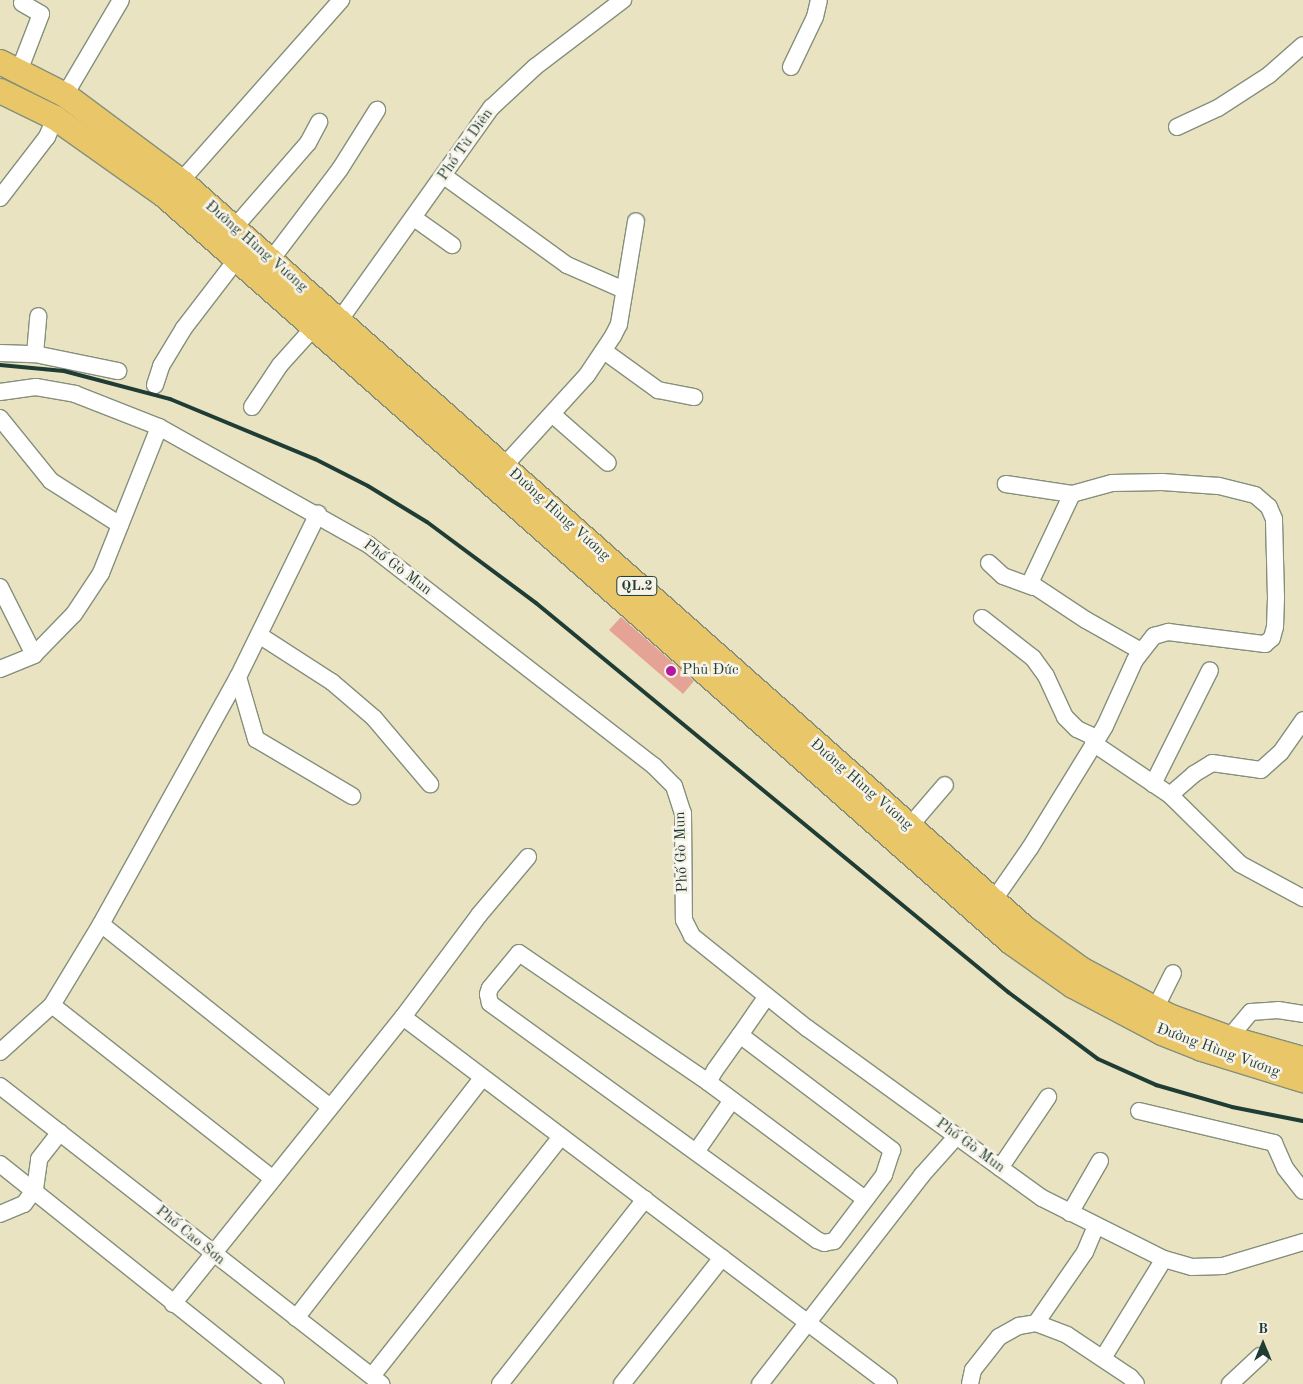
<!DOCTYPE html>
<meta charset="utf-8">
<style>
body{margin:0}
#map{position:relative;width:1303px;height:1384px;overflow:hidden;background:#e9e3c2;font-family:"Old Standard TT",serif}
div>[style]{position:absolute}
.building>*{inset:0;background:#e4a395}
.roads{filter:drop-shadow(1px 0 #84907b) drop-shadow(-1px 0 #84907b) drop-shadow(0 1px #84907b) drop-shadow(0 -1px #84907b)}
.minor>*{height:16px;margin:-8px;padding:0 8px;transform-origin:8px;border-radius:8px;background:#fff}
.highway>*{height:24px;margin:-12px;padding:0 12px;transform-origin:12px;border-radius:12px;background:#e9c769}
.rail>*{height:4px;margin:-2px;padding:0 2px;transform-origin:2px;border-radius:2px;background:#1f3d34}
.dots>*{width:14px;height:14px;translate:-50% -50%;box-sizing:border-box;border:2px solid #f7f3e8;border-radius:50%}
span{translate:-50% -50%;white-space:nowrap;text-align:center;line-height:1.15;-webkit-text-stroke:5px #f7f3e8;paint-order:stroke}
.shield-label span{padding:1px 4px;background:#f7f3e8;border:1px solid;border-radius:4px;-webkit-text-stroke-width:0}
.shield-label{font-size:14px;color:#1f3d34;font-weight:700}
.street-label{font-size:15px;color:#1f3d34}
.poi-label{font-size:15px;color:#1f3d34}
.left{translate:0 -50%;text-align:left}
.north{position:absolute;left:1238px;top:1319px;width:50px;height:50px;-webkit-text-stroke:4px #f7f3e8;paint-order:stroke;rotate:0deg;font-size:14px;font-weight:700;line-height:20px;text-align:center;color:#1f3d34}
.north::after{content:'';display:block;margin:auto;width:18px;height:22px;background:#1f3d34;clip-path:polygon(50% 0,100% 100%,50% 72%,0 100%)}
</style>
<div id="map">
<div class="building">
<div style="clip-path:polygon(621px 617px,694px 681px,683px 694px,609px 630px)"></div>
</div>
<div class="roads">
<div class="minor">
<div style="left:791px;top:67px;width:55px;rotate:-64.4deg"></div>
<div style="left:815px;top:17px;width:17px;rotate:-77deg"></div>
<div style="left:19px;top:71px;width:61px;rotate:-68.9deg"></div>
<div style="left:41px;top:14px;width:22px;rotate:-150deg"></div>
<div style="left:65px;top:95px;width:110px;rotate:-59.5deg"></div>
<div style="left:1177px;top:127px;width:45px;rotate:-24.9deg"></div>
<div style="left:1218px;top:108px;width:61px;rotate:-32.9deg"></div>
<div style="left:1269px;top:75px;width:45px;rotate:-41.4deg"></div>
<div style="left:444px;top:176px;width:152px;rotate:35.9deg"></div>
<div style="left:567px;top:265px;width:62px;rotate:23.7deg"></div>
<div style="left:181px;top:181px;width:242px;rotate:-48.5deg"></div>
<div style="left:0;top:198px;width:77px;rotate:-52.4deg"></div>
<div style="left:47px;top:137px;width:21px;rotate:-67deg"></div>
<div style="left:414px;top:218px;width:47px;rotate:35.4deg"></div>
<div style="left:234px;top:228px;width:113px;rotate:-49deg"></div>
<div style="left:308px;top:143px;width:24px;rotate:-62deg"></div>
<div style="left:271px;top:260px;width:114px;rotate:-52.8deg"></div>
<div style="left:340px;top:169px;width:70px;rotate:-57.9deg"></div>
<div style="left:339px;top:321px;width:262px;rotate:-54.5deg"></div>
<div style="left:491px;top:108px;width:60px;rotate:-43deg"></div>
<div style="left:535px;top:67px;width:111px;rotate:-37.3deg"></div>
<div style="left:604px;top:351px;width:67px;rotate:35.8deg"></div>
<div style="left:658px;top:390px;width:37px;rotate:11deg"></div>
<div style="left:0;top:353px;width:35px;rotate:2deg"></div>
<div style="left:35px;top:354px;width:85px;rotate:11.6deg"></div>
<div style="left:35px;top:354px;width:38px;rotate:-85deg"></div>
<div style="left:155px;top:385px;width:20px;rotate:-72deg"></div>
<div style="left:161px;top:366px;width:44px;rotate:-58.8deg"></div>
<div style="left:184px;top:328px;width:87px;rotate:-52.5deg"></div>
<div style="left:0;top:392px;width:36px;rotate:-8deg"></div>
<div style="left:36px;top:387px;width:40px;rotate:10deg"></div>
<div style="left:75px;top:394px;width:90px;rotate:21.4deg"></div>
<div style="left:159px;top:427px;width:241px;rotate:29.3deg"></div>
<div style="left:369px;top:545px;width:361px;rotate:37.8deg"></div>
<div style="left:654px;top:766px;width:28px;rotate:45deg"></div>
<div style="left:674px;top:786px;width:28px;rotate:72deg"></div>
<div style="left:683px;top:813px;width:107px;rotate:89.5deg"></div>
<div style="left:684px;top:920px;width:18px;rotate:63deg"></div>
<div style="left:692px;top:936px;width:147px;rotate:38.7deg"></div>
<div style="left:807px;top:1028px;width:290px;rotate:35.9deg"></div>
<div style="left:1042px;top:1198px;width:136px;rotate:26.6deg"></div>
<div style="left:1164px;top:1259px;width:29px;rotate:16deg"></div>
<div style="left:1192px;top:1267px;width:31px;rotate:-2deg"></div>
<div style="left:1223px;top:1266px;width:84px;rotate:-16.7deg"></div>
<div style="left:252px;top:407px;width:50px;rotate:-56.3deg"></div>
<div style="left:280px;top:365px;width:52px;rotate:-48.1deg"></div>
<div style="left:552px;top:414px;width:74px;rotate:41.2deg"></div>
<div style="left:0;top:418px;width:81px;rotate:51deg"></div>
<div style="left:51px;top:481px;width:82px;rotate:32.5deg"></div>
<div style="left:504px;top:466px;width:123px;rotate:-47.6deg"></div>
<div style="left:587px;top:375px;width:47px;rotate:-56.3deg"></div>
<div style="left:613px;top:336px;width:13px;rotate:-63deg"></div>
<div style="left:619px;top:324px;width:104px;rotate:-80.6deg"></div>
<div style="left:1072px;top:494px;width:98px;rotate:115.3deg"></div>
<div style="left:1030px;top:583px;width:67px;rotate:33.5deg"></div>
<div style="left:1086px;top:620px;width:63px;rotate:29.4deg"></div>
<div style="left:989px;top:563px;width:19px;rotate:43deg"></div>
<div style="left:1003px;top:576px;width:32px;rotate:20deg"></div>
<div style="left:0;top:587px;width:76px;rotate:63.4deg"></div>
<div style="left:982px;top:618px;width:65px;rotate:38.1deg"></div>
<div style="left:1033px;top:658px;width:22px;rotate:54deg"></div>
<div style="left:1046px;top:676px;width:45px;rotate:65.1deg"></div>
<div style="left:1065px;top:717px;width:17px;rotate:45deg"></div>
<div style="left:1077px;top:729px;width:21px;rotate:25deg"></div>
<div style="left:259px;top:635px;width:87px;rotate:32.8deg"></div>
<div style="left:332px;top:682px;width:55px;rotate:40.6deg"></div>
<div style="left:374px;top:718px;width:87px;rotate:49.7deg"></div>
<div style="left:0;top:669px;width:37px;rotate:-22deg"></div>
<div style="left:34px;top:655px;width:57px;rotate:-45.7deg"></div>
<div style="left:74px;top:614px;width:49px;rotate:-56.6deg"></div>
<div style="left:101px;top:573px;width:157px;rotate:-68.3deg"></div>
<div style="left:238px;top:677px;width:65px;rotate:73.8deg"></div>
<div style="left:256px;top:739px;width:112px;rotate:30.7deg"></div>
<div style="left:1093px;top:743px;width:93px;rotate:34deg"></div>
<div style="left:1170px;top:795px;width:98px;rotate:44.6deg"></div>
<div style="left:1240px;top:864px;width:72px;rotate:28.4deg"></div>
<div style="left:1153px;top:784px;width:127px;rotate:-63.4deg"></div>
<div style="left:1170px;top:795px;width:32px;rotate:-41deg"></div>
<div style="left:1194px;top:774px;width:21px;rotate:-31deg"></div>
<div style="left:1212px;top:763px;width:49px;rotate:8.1deg"></div>
<div style="left:1261px;top:770px;width:27px;rotate:-42deg"></div>
<div style="left:1281px;top:752px;width:39px;rotate:-55deg"></div>
<div style="left:909px;top:827px;width:55px;rotate:-49.4deg"></div>
<div style="left:993px;top:901px;width:65px;rotate:-55.1deg"></div>
<div style="left:1030px;top:848px;width:143px;rotate:-58.4deg"></div>
<div style="left:1105px;top:726px;width:72px;rotate:-65.6deg"></div>
<div style="left:1135px;top:660px;width:31px;rotate:-52deg"></div>
<div style="left:1154px;top:636px;width:15px;rotate:-16deg"></div>
<div style="left:1168px;top:632px;width:98px;rotate:7.1deg"></div>
<div style="left:1265px;top:644px;width:9px;rotate:-41deg"></div>
<div style="left:1272px;top:638px;width:11px;rotate:-75deg"></div>
<div style="left:1275px;top:627px;width:30px;rotate:-88deg"></div>
<div style="left:1276px;top:597px;width:78px;rotate:-91.5deg"></div>
<div style="left:1274px;top:519px;width:13px;rotate:-113deg"></div>
<div style="left:1269px;top:507px;width:18px;rotate:-139deg"></div>
<div style="left:1255px;top:495px;width:38px;rotate:-166deg"></div>
<div style="left:1218px;top:486px;width:56px;rotate:-175.9deg"></div>
<div style="left:1162px;top:482px;width:50px;rotate:178.9deg"></div>
<div style="left:1112px;top:483px;width:41px;rotate:164.6deg"></div>
<div style="left:1072px;top:494px;width:67px;rotate:-171.4deg"></div>
<div style="left:101px;top:924px;width:292px;rotate:38.6deg"></div>
<div style="left:52px;top:1005px;width:281px;rotate:38.2deg"></div>
<div style="left:1155px;top:1009px;width:40px;rotate:-63.4deg"></div>
<div style="left:403px;top:1017px;width:609px;rotate:37.06deg"></div>
<div style="left:740px;top:1035px;width:191px;rotate:37.1deg"></div>
<div style="left:892px;top:1150px;width:26px;rotate:108deg"></div>
<div style="left:884px;top:1175px;width:83px;rotate:127.1deg"></div>
<div style="left:834px;top:1241px;width:10px;rotate:169deg"></div>
<div style="left:824px;top:1243px;width:8px;rotate:-157deg"></div>
<div style="left:817px;top:1240px;width:404px;rotate:-144.1deg"></div>
<div style="left:490px;top:1003px;width:9px;rotate:-103deg"></div>
<div style="left:488px;top:994px;width:6px;rotate:-72deg"></div>
<div style="left:490px;top:988px;width:45px;rotate:-50.4deg"></div>
<div style="left:519px;top:953px;width:229px;rotate:34.3deg"></div>
<div style="left:708px;top:1082px;width:14px;rotate:-60deg"></div>
<div style="left:715px;top:1070px;width:43px;rotate:-54.5deg"></div>
<div style="left:740px;top:1035px;width:47px;rotate:-55.3deg"></div>
<div style="left:1229px;top:1038px;width:34px;rotate:-50deg"></div>
<div style="left:1251px;top:1012px;width:27px;rotate:-4deg"></div>
<div style="left:1278px;top:1010px;width:25px;rotate:9deg"></div>
<div style="left:0;top:1052px;width:70px;rotate:-42.1deg"></div>
<div style="left:52px;top:1005px;width:95px;rotate:-58.8deg"></div>
<div style="left:101px;top:924px;width:282px;rotate:-61deg"></div>
<div style="left:238px;top:677px;width:182px;rotate:-63.9deg"></div>
<div style="left:708px;top:1082px;width:196px;rotate:36.7deg"></div>
<div style="left:0;top:1086px;width:484px;rotate:38deg"></div>
<div style="left:1139px;top:1111px;width:139px;rotate:13.3deg"></div>
<div style="left:1274px;top:1143px;width:27px;rotate:66deg"></div>
<div style="left:1285px;top:1168px;width:29px;rotate:52deg"></div>
<div style="left:696px;top:1152px;width:63px;rotate:-55.3deg"></div>
<div style="left:0;top:1164px;width:353px;rotate:38.6deg"></div>
<div style="left:1000px;top:1168px;width:86px;rotate:-55.9deg"></div>
<div style="left:1070px;top:1213px;width:60px;rotate:-60deg"></div>
<div style="left:0;top:1214px;width:26px;rotate:-23deg"></div>
<div style="left:24px;top:1204px;width:19px;rotate:-54deg"></div>
<div style="left:35px;top:1189px;width:30px;rotate:-82deg"></div>
<div style="left:39px;top:1159px;width:34px;rotate:-52deg"></div>
<div style="left:173px;top:1304px;width:368px;rotate:-51.3deg"></div>
<div style="left:403px;top:1017px;width:127px;rotate:-53.3deg"></div>
<div style="left:479px;top:915px;width:76px;rotate:-49.8deg"></div>
<div style="left:296px;top:1318px;width:304px;rotate:-52.2deg"></div>
<div style="left:1036px;top:1323px;width:33px;rotate:21deg"></div>
<div style="left:1067px;top:1335px;width:76px;rotate:33.7deg"></div>
<div style="left:1130px;top:1377px;width:9px;rotate:49deg"></div>
<div style="left:1103px;top:1358px;width:116px;rotate:-58.4deg"></div>
<div style="left:372px;top:1376px;width:305px;rotate:-51.7deg"></div>
<div style="left:500px;top:1384px;width:235px;rotate:-51.9deg"></div>
<div style="left:622px;top:1384px;width:161px;rotate:-51.6deg"></div>
<div style="left:760px;top:1384px;width:264px;rotate:-52.2deg"></div>
<div style="left:922px;top:1175px;width:51px;rotate:-48.2deg"></div>
<div style="left:970px;top:1384px;width:14px;rotate:-78deg"></div>
<div style="left:973px;top:1370px;width:42px;rotate:-51.8deg"></div>
<div style="left:999px;top:1337px;width:23px;rotate:-29deg"></div>
<div style="left:1019px;top:1326px;width:17px;rotate:-10deg"></div>
<div style="left:1036px;top:1323px;width:86px;rotate:-55.4deg"></div>
<div style="left:1085px;top:1252px;width:28px;rotate:-67deg"></div>
<div style="left:1230px;top:1384px;width:41px;rotate:-43deg"></div>
</div>
<div class="highway">
<div style="left:0;top:62px;width:73px;rotate:26.9deg"></div>
<div style="left:65px;top:95px;width:144px;rotate:36.6deg"></div>
<div style="left:181px;top:181px;width:1129px;rotate:41.52deg"></div>
<div style="left:1026px;top:929px;width:68px;rotate:36deg"></div>
<div style="left:1081px;top:969px;width:100px;rotate:28.1deg"></div>
<div style="left:1169px;top:1016px;width:64px;rotate:20.1deg"></div>
<div style="left:1229px;top:1038px;width:77px;rotate:15.8deg"></div>
<div style="left:0;top:91px;width:61px;rotate:26.1deg"></div>
<div style="left:55px;top:118px;width:135px;rotate:35.3deg"></div>
<div style="left:165px;top:196px;width:1129px;rotate:41.41deg"></div>
<div style="left:1012px;top:943px;width:75px;rotate:35.2deg"></div>
<div style="left:1073px;top:986px;width:101px;rotate:27.8deg"></div>
<div style="left:1162px;top:1033px;width:43px;rotate:21.8deg"></div>
<div style="left:1202px;top:1049px;width:106px;rotate:17.1deg"></div>
</div>
</div>
<div class="rail">
<div style="left:0;top:365px;width:64px;rotate:5.4deg"></div>
<div style="left:64px;top:371px;width:110px;rotate:14.8deg"></div>
<div style="left:170px;top:399px;width:157px;rotate:22.5deg"></div>
<div style="left:315px;top:459px;width:59px;rotate:27deg"></div>
<div style="left:368px;top:486px;width:69px;rotate:31.4deg"></div>
<div style="left:427px;top:522px;width:136px;rotate:36.6deg"></div>
<div style="left:536px;top:603px;width:612px;rotate:39.49deg"></div>
<div style="left:1008px;top:992px;width:112px;rotate:36.7deg"></div>
<div style="left:1098px;top:1059px;width:64px;rotate:24.1deg"></div>
<div style="left:1156px;top:1085px;width:79px;rotate:16.1deg"></div>
<div style="left:1232px;top:1107px;width:72px;rotate:11.2deg"></div>
</div>
<div class="dots">
<div style="left:671px;top:671px;background:#b5179e"></div>
</div>
<div class="shield-label">
<span style="left:637px;top:586px">QL.2</span>
</div>
<div class="street-label">
<span style="left:466px;top:145px;rotate:-55deg">Phố Từ Diên</span>
<span style="left:256px;top:247px;rotate:41deg">Đường Hùng Vương</span>
<span style="left:559px;top:515px;rotate:42deg">Đường Hùng Vương</span>
<span style="left:397px;top:568px;rotate:37deg">Phố Gò Mun</span>
<span style="left:861px;top:785px;rotate:41deg">Đường Hùng Vương</span>
<span style="left:682px;top:852px;rotate:-92deg">Phố Gò Mun</span>
<span style="left:1218px;top:1051px;rotate:20deg">Đường Hùng Vương</span>
<span style="left:970px;top:1146px;rotate:36deg">Phố Gò Mun</span>
<span style="left:190px;top:1236px;rotate:39deg">Phố Cao Sơn</span>
</div>
<div class="poi-label">
<span class="left" style="left:682px;top:671px">Phủ Đức</span>
</div>
<div class="north">B</div>
</div>
